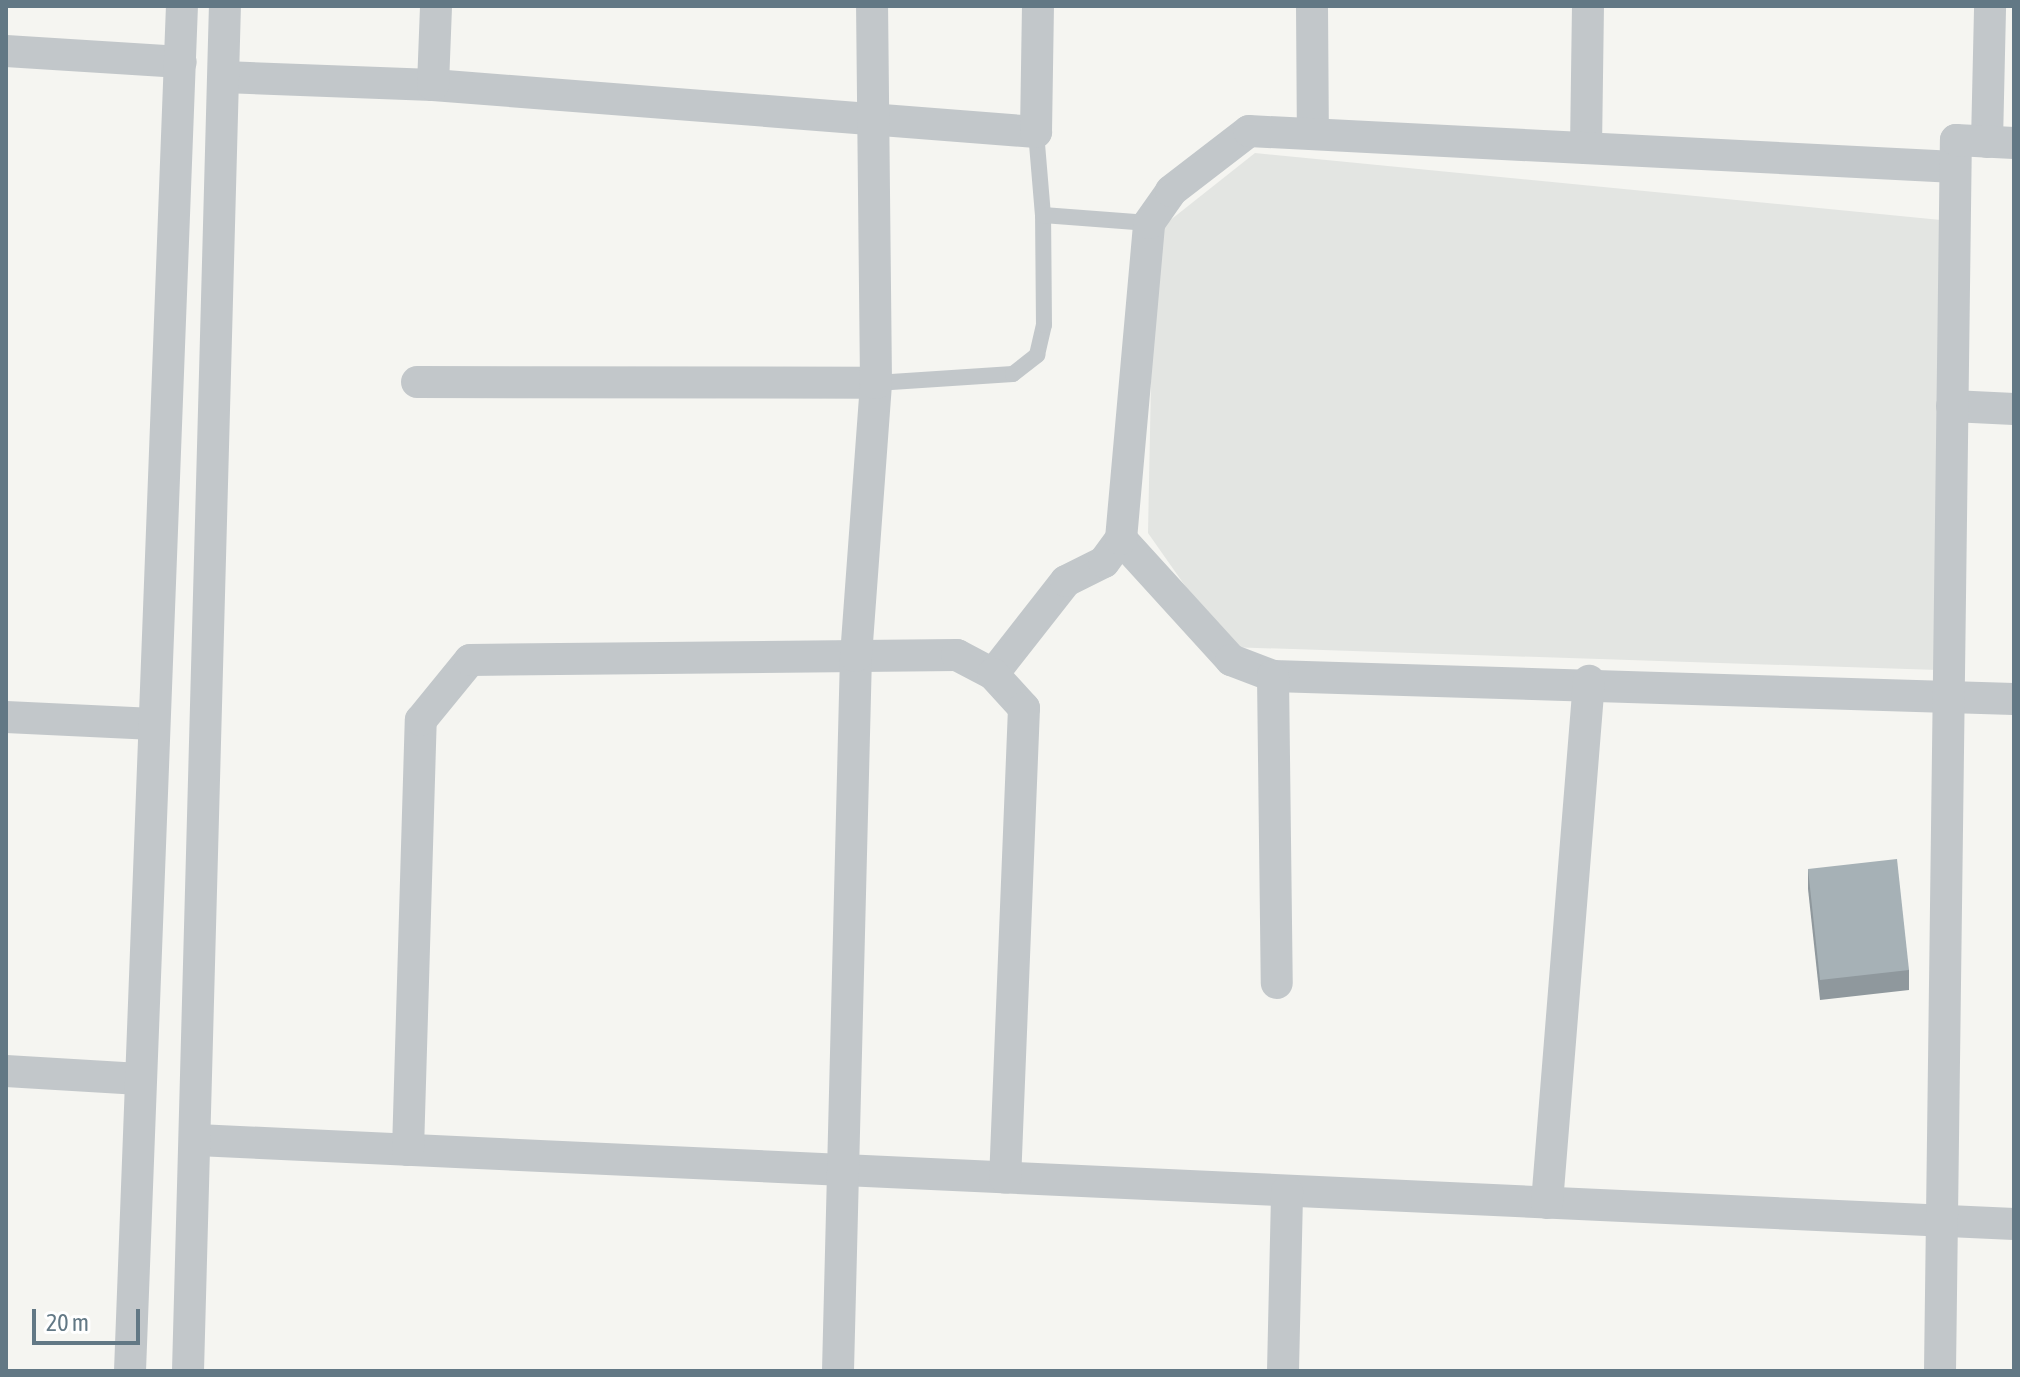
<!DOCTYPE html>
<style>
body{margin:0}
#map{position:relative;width:2020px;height:1377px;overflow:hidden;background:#f5f5f1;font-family:"Asap Condensed",sans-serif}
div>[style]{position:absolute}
.built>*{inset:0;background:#e3e5e2}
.service>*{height:16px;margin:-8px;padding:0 8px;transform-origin:8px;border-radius:8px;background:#c2c7ca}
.minor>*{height:32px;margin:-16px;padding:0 16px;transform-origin:16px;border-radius:16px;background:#c2c7ca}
.wall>*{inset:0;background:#8f989d}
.building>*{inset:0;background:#a6b1b6}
span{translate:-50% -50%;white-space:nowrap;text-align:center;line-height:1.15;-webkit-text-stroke:8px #fff;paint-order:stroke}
.frame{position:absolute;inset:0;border:8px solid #627885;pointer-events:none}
.scale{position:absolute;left:32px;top:1309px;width:108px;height:36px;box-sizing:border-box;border:4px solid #627885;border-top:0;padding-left:10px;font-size:24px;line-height:28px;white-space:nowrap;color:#627885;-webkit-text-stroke:6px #fff;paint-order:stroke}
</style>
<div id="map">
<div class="built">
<div style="clip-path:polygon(1255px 153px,1951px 221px,1938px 670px,1228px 647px,1148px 533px,1154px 233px)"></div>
</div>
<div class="service">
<div style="left:1036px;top:132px;width:83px;rotate:85.2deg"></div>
<div style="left:876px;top:383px;width:137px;rotate:-3.8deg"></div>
<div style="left:1013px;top:374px;width:31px;rotate:-38deg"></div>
<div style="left:1037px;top:355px;width:31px;rotate:-77deg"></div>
<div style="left:1044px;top:325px;width:110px;rotate:-90.5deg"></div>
<div style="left:1043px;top:215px;width:106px;rotate:4.3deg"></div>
</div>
<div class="minor">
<div style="left:1312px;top:6px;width:128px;rotate:89.6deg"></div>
<div style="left:6px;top:51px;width:175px;rotate:3.6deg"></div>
<div style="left:224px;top:77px;width:209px;rotate:2.2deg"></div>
<div style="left:433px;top:85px;width:605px;rotate:4.46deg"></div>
<div style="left:1036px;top:132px;width:126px;rotate:-89.1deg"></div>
<div style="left:433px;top:85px;width:79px;rotate:-87.8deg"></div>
<div style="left:1987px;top:142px;width:136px;rotate:-88.7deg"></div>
<div style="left:1586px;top:148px;width:142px;rotate:-89.2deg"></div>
<div style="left:417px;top:382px;width:459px;rotate:0.1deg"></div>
<div style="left:1952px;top:406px;width:62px;rotate:2.8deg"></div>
<div style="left:1121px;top:539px;width:164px;rotate:47.7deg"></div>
<div style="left:1231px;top:660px;width:45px;rotate:20.9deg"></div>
<div style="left:1273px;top:676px;width:741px;rotate:1.78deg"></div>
<div style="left:993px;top:674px;width:118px;rotate:-51.9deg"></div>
<div style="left:1066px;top:581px;width:42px;rotate:-26.6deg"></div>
<div style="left:1104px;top:562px;width:29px;rotate:-54deg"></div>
<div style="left:1121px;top:539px;width:317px;rotate:-84.9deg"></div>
<div style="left:1149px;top:223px;width:39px;rotate:-55deg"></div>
<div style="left:1171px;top:191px;width:98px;rotate:-37.6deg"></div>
<div style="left:1249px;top:131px;width:707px;rotate:2.92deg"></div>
<div style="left:1273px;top:676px;width:307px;rotate:89.3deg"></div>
<div style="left:6px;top:717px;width:148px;rotate:2.7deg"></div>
<div style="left:6px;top:1071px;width:134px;rotate:3.4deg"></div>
<div style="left:197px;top:1140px;width:1819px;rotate:2.65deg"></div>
<div style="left:408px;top:1150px;width:430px;rotate:-88.3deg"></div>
<div style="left:421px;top:720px;width:77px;rotate:-50.8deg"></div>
<div style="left:470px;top:660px;width:487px;rotate:-0.6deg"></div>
<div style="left:957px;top:655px;width:41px;rotate:27.8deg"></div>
<div style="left:993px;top:674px;width:46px;rotate:47.6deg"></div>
<div style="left:1024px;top:708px;width:470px;rotate:92.3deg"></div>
<div style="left:1547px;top:1203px;width:524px;rotate:-85.4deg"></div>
<div style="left:130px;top:1371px;width:1366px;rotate:-87.82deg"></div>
<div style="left:188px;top:1371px;width:1366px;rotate:-88.45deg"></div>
<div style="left:838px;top:1371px;width:715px;rotate:-88.56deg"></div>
<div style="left:856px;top:656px;width:274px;rotate:-85.8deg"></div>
<div style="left:876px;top:383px;width:377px;rotate:-90.6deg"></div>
<div style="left:1283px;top:1371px;width:180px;rotate:-88.7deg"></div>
<div style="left:1940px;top:1371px;width:1231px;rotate:-89.26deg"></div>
<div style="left:1956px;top:140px;width:58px;rotate:3deg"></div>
</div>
<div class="wall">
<div style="clip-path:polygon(1808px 869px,1909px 970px,1909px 990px,1820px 1000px,1808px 889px)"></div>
</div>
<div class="building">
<div style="clip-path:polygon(1897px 859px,1909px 970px,1820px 980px,1808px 869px)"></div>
</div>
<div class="frame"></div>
<div class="scale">20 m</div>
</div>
